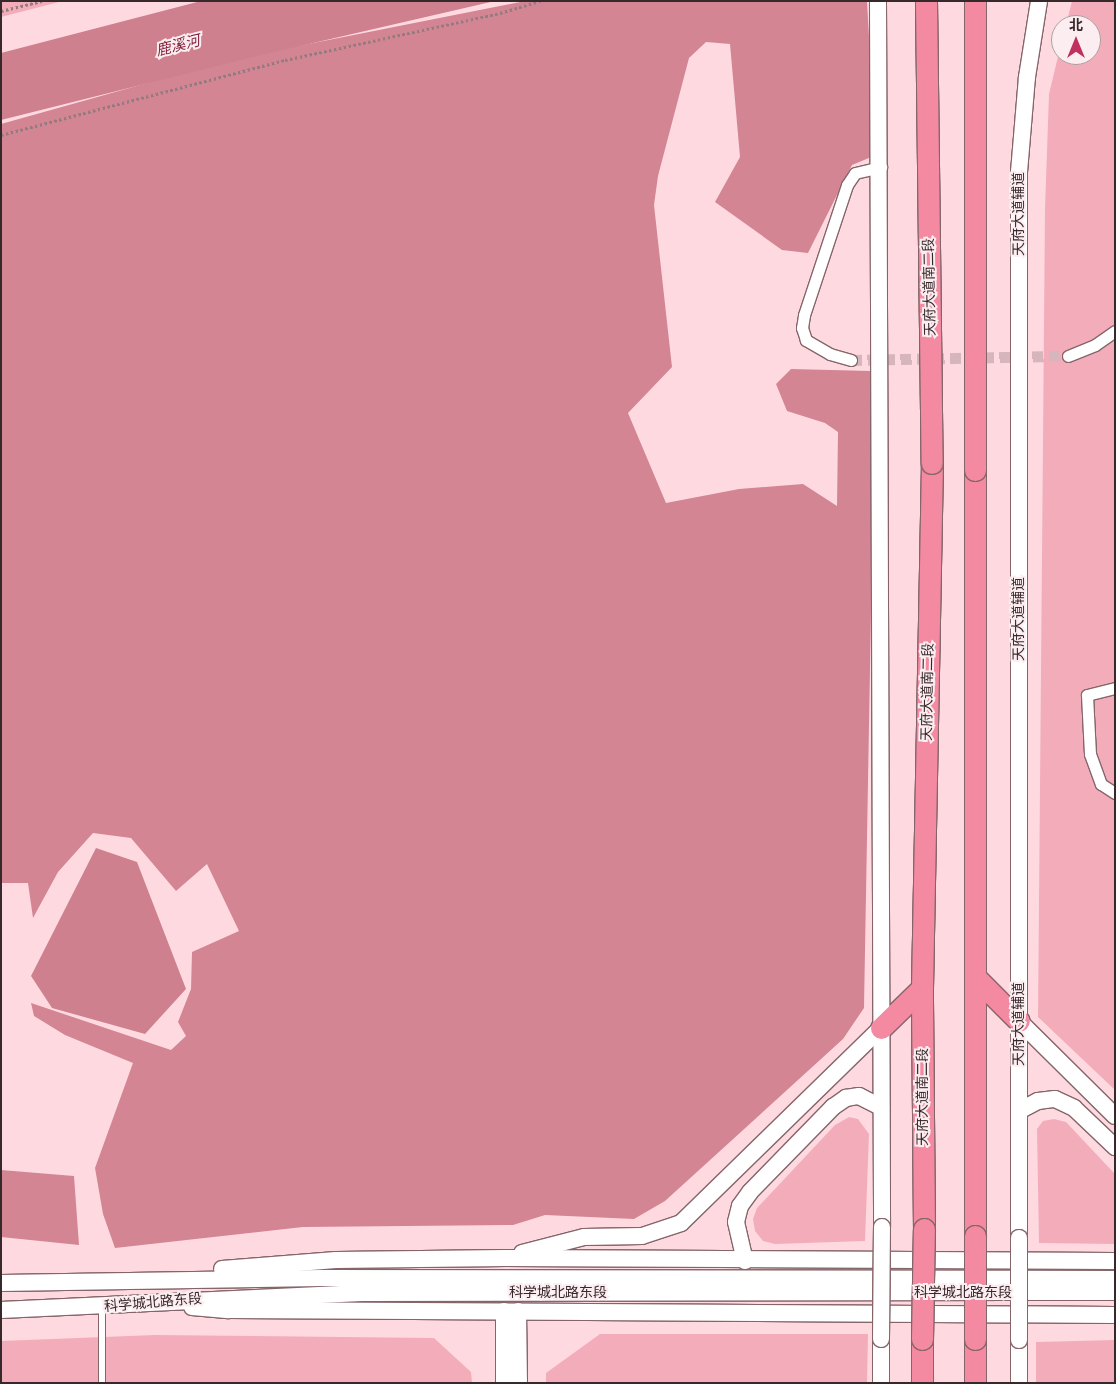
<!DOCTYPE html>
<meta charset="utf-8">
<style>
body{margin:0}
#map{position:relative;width:1116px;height:1384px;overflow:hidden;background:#fedae0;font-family:Karla,"Noto Sans SC",sans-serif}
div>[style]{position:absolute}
.green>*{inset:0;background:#f3adba}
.forest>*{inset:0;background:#d38594}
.water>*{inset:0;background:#ce808f}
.street-tunnel>*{height:11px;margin-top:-5.5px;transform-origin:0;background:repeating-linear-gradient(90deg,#d6b6bc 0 11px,transparent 0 16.5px)}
.path>*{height:2.5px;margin-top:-1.25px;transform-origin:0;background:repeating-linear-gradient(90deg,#937b80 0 2.5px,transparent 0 5px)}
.roads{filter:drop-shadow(1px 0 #85656a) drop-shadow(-1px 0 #85656a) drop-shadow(0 1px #85656a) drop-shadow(0 -1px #85656a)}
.lane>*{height:5.5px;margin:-2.75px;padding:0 2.75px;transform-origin:2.75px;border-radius:2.75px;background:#fff}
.street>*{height:11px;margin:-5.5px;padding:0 5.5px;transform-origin:5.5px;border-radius:5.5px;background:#fff}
.secondary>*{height:16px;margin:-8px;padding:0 8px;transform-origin:8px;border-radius:8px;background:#fff}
.highway>*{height:21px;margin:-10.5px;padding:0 10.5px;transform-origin:10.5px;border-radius:10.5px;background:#f48aa1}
.bridges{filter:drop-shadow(1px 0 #85656a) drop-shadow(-1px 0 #85656a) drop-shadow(0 1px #85656a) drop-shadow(0 -1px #85656a)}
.secondary-bridge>*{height:16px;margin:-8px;padding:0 8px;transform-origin:8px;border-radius:8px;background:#fff}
.highway-bridge>*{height:21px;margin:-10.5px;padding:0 10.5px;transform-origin:10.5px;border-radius:10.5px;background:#f48aa1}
span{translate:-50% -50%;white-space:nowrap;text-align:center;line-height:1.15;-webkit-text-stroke:4px #fcedf0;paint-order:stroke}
.street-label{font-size:14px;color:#36282b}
.water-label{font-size:15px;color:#842641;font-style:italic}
.frame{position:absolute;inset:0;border:2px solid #36282b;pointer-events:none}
.north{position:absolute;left:1051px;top:15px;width:50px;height:50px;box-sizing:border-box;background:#fcedf0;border:1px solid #ad9ea1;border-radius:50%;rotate:0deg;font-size:14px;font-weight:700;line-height:20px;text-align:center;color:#36282b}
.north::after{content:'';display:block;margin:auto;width:18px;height:22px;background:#c0315e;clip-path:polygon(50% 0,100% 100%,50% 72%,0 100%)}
</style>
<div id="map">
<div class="green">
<div style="clip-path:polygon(1px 1px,63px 1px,1px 17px)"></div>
<div style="clip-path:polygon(1072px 1px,1115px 1px,1115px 1090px,1038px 1017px,1045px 208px,1049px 94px,1061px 44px,1061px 55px,1091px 55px,1091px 25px,1066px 25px)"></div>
<div style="clip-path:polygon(849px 1117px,858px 1119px,869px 1134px,865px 1241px,775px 1244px,763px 1241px,755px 1231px,753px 1219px,757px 1208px,835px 1125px)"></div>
<div style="clip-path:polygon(1054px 1119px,1066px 1122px,1115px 1174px,1115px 1244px,1039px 1243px,1037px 1129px,1043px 1121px)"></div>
<div style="clip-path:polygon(600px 1334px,868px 1334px,867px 1383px,546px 1383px,546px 1373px)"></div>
<div style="clip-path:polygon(155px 1335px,434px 1338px,471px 1372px,472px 1383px,1px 1383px,1px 1341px)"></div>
<div style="clip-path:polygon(1115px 1340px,1115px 1383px,1036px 1383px,1036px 1342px)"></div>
</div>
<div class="forest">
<div style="clip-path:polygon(525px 1px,867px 2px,876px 155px,852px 165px,808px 253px,782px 250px,715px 202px,740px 157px,730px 44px,706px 42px,689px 58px,658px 176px,654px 205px,672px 367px,628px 413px,666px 503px,739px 489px,803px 484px,837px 506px,838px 432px,825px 423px,787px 411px,776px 384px,791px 369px,870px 371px,873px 499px,864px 1008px,843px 1039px,665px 1201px,634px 1219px,545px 1215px,513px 1225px,303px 1227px,115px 1248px,103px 1214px,95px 1168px,133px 1063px,65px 1035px,34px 1016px,31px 1003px,171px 1050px,186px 1036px,178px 1022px,191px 989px,192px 952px,239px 931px,207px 864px,176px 891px,131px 838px,93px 833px,58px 872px,33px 918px,28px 883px,1px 883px,1px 124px,233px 59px)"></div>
<div style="clip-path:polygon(1px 1170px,74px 1176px,79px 1245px,1px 1237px)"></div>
</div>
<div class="water">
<div style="clip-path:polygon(201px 1px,495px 1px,257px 56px,1px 120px,1px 53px)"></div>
<div style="clip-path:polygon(96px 848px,137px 862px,186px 989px,145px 1034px,52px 1008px,31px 976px)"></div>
</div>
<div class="street-tunnel">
<div style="left:851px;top:360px;width:217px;rotate:-1.1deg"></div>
</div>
<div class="path">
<div style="left:1px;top:11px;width:42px;rotate:-13.7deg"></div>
<div style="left:1px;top:135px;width:294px;rotate:-14.8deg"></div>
<div style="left:285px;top:60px;width:220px;rotate:-12.3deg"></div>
<div style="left:500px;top:13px;width:42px;rotate:-16.7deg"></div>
</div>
<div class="roads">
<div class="lane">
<div style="left:102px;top:1307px;width:76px;rotate:90deg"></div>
</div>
<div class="street">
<div style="left:1068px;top:356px;width:29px;rotate:-22deg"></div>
<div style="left:1095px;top:345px;width:24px;rotate:-35deg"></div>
<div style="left:851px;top:360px;width:22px;rotate:-164deg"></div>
<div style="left:830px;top:354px;width:28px;rotate:-150deg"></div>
<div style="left:806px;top:340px;width:13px;rotate:-108deg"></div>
<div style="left:802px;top:328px;width:13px;rotate:-81deg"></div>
<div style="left:804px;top:315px;width:137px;rotate:-71.7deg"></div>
<div style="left:847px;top:185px;width:14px;rotate:-56deg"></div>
<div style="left:855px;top:173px;width:27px;rotate:-13deg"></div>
<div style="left:1115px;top:688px;width:29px;rotate:166deg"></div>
<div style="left:1087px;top:695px;width:59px;rotate:87.1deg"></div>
<div style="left:1090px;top:754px;width:32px;rotate:70deg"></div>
<div style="left:1101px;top:784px;width:17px;rotate:33deg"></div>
</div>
<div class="secondary">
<div style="left:878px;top:1px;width:1226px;rotate:89.81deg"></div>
<div style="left:1019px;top:1021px;width:135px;rotate:44.7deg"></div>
<div style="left:1019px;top:1111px;width:21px;rotate:-28deg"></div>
<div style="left:1038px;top:1101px;width:17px;rotate:-7deg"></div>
<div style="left:1055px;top:1099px;width:21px;rotate:25deg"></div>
<div style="left:1074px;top:1108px;width:57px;rotate:43.6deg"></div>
<div style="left:1019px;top:1238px;width:1066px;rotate:-90deg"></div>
<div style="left:1019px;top:172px;width:95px;rotate:-85.2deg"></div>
<div style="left:1027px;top:77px;width:77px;rotate:-81deg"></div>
<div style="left:522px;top:1253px;width:64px;rotate:-14.5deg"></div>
<div style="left:584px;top:1237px;width:58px;rotate:-1deg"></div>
<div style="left:642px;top:1236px;width:41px;rotate:-18.4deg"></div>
<div style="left:681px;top:1223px;width:279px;rotate:-44.3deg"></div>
<div style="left:745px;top:1261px;width:40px;rotate:-103deg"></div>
<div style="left:736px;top:1222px;width:16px;rotate:-76deg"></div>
<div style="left:740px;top:1206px;width:17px;rotate:-54deg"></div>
<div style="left:750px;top:1192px;width:119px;rotate:-45.7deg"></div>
<div style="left:833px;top:1107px;width:16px;rotate:-35deg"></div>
<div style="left:846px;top:1098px;width:13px;rotate:-9deg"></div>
<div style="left:859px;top:1096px;width:25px;rotate:27deg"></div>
<div style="left:222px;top:1269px;width:114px;rotate:-4.5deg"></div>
<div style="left:336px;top:1260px;width:170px;rotate:-0.7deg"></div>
<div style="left:506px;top:1258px;width:609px;rotate:0.28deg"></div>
<div style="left:1px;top:1283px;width:321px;rotate:-0.9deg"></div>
<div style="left:322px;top:1278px;width:793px;rotate:0.07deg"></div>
<div style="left:192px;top:1307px;width:37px;rotate:5deg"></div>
<div style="left:229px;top:1310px;width:886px;rotate:0.32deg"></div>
<div style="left:1px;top:1310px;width:361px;rotate:-2.7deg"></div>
<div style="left:362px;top:1293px;width:753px;rotate:-0.08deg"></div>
<div style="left:518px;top:1311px;width:72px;rotate:89.2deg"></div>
<div style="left:1019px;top:1340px;width:43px;rotate:90deg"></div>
<div style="left:504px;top:1383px;width:72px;rotate:-90deg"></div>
<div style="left:881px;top:1383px;width:44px;rotate:-90deg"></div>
</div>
<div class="highway">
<div style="left:975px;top:470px;width:766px;rotate:90deg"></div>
<div style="left:975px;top:977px;width:62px;rotate:45deg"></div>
<div style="left:881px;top:1028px;width:57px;rotate:-44.3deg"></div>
<div style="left:924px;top:1229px;width:241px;rotate:-90.5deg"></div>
<div style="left:922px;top:988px;width:525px;rotate:-88.91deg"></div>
<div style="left:922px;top:1383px;width:44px;rotate:-90deg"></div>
<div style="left:975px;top:1383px;width:44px;rotate:-90deg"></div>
</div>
</div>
<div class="bridges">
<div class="secondary-bridge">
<div style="left:1019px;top:1238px;width:102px;rotate:90deg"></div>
<div style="left:881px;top:1339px;width:112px;rotate:-89.5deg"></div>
</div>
<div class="highway-bridge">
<div style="left:926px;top:1px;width:462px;rotate:89.3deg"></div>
<div style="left:975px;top:1px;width:469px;rotate:90deg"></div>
<div style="left:975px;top:1236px;width:103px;rotate:90deg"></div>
<div style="left:922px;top:1339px;width:110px;rotate:-89deg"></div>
</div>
</div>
<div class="street-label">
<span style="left:1019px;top:214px;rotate:-90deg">天府大道辅道</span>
<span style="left:930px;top:287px;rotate:-91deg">天府大道南二段</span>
<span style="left:1019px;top:619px;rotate:-90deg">天府大道辅道</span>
<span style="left:928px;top:692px;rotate:-89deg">天府大道南二段</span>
<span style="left:1019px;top:1024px;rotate:-90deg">天府大道辅道</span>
<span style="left:923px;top:1097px;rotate:-90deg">天府大道南二段</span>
<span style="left:558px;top:1293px">科学城北路东段</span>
<span style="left:963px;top:1293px">科学城北路东段</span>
<span style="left:153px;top:1303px;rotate:-5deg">科学城北路东段</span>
</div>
<div class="water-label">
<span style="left:178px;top:46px;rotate:-14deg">鹿溪河</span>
</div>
<div class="frame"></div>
<div class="north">北</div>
</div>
